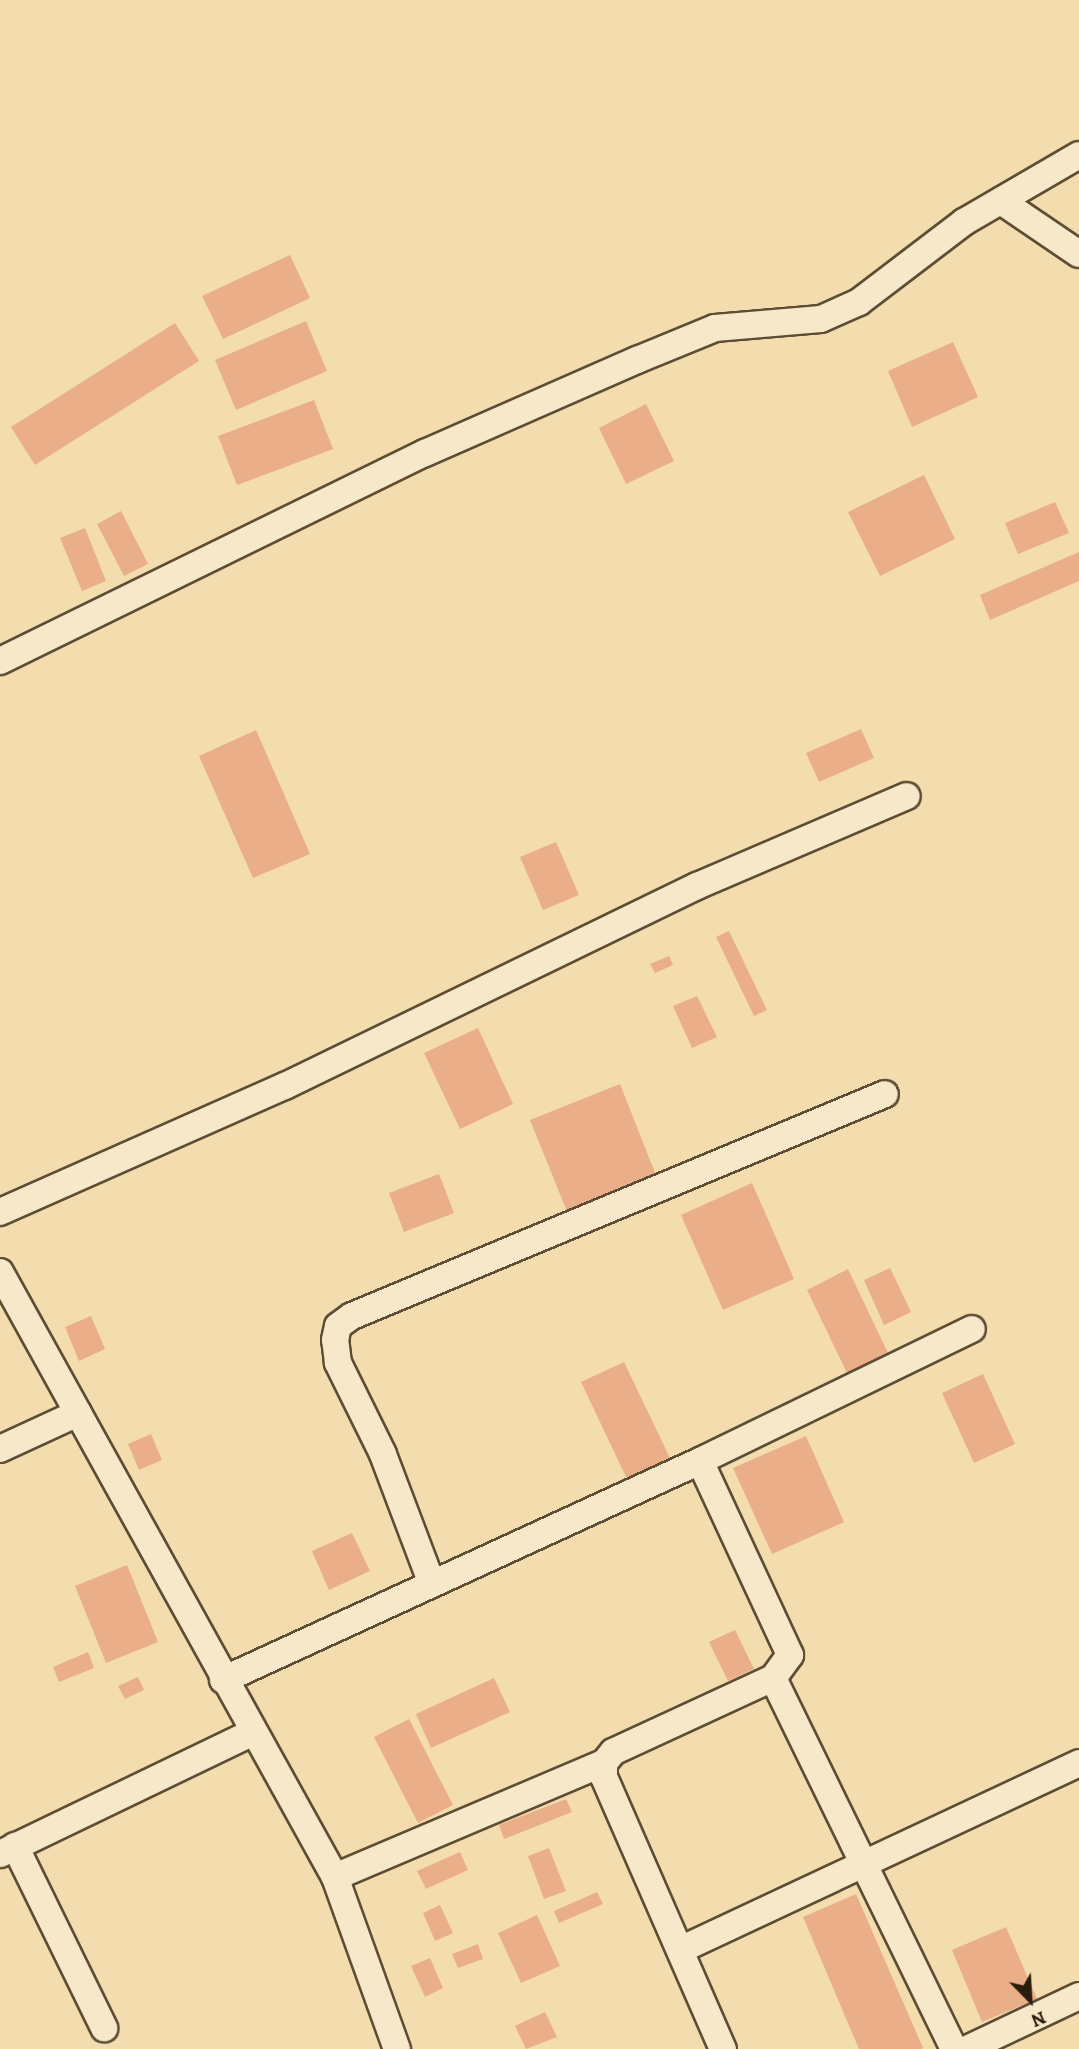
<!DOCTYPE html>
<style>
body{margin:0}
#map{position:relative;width:1079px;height:2049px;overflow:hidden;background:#f3dcae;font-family:Alegreya,serif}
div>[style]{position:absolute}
.building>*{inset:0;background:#eaaf89}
.roads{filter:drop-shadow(2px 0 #5c4d34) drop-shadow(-2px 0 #5c4d34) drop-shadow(0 2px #5c4d34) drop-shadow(0 -2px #5c4d34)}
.street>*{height:26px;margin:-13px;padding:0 13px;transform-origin:13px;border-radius:13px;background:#f7e8ca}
span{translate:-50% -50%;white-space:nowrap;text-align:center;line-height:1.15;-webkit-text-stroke:5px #f7e8ca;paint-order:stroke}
.north{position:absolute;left:995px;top:1965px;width:70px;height:70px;-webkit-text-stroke:5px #f7e8ca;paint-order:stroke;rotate:156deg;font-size:19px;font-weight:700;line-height:28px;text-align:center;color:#2a1d0b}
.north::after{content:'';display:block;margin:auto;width:24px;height:32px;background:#2a1d0b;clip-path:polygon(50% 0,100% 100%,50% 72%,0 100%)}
</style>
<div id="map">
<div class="building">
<div style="clip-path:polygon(290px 255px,310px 298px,223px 339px,202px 296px)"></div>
<div style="clip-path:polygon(306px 321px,327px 371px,236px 410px,215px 360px)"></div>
<div style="clip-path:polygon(175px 323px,199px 361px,35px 465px,11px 427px)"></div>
<div style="clip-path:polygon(953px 342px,978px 397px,912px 427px,888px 371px)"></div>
<div style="clip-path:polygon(314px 400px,333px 449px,237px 485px,218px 436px)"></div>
<div style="clip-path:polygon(646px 404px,674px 461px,626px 484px,599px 428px)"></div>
<div style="clip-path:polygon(924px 475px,955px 539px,880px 576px,848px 512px)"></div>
<div style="clip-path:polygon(1055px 502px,1069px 533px,1018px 554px,1005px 523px)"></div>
<div style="clip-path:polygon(121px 511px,148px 564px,124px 576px,97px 524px)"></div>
<div style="clip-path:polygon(85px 528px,106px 581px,82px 591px,60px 538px)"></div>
<div style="clip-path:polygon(1079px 552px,1079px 581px,990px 620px,980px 595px)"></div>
<div style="clip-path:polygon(861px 729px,874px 758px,819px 782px,806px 753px)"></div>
<div style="clip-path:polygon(256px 730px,310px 854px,253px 878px,199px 756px)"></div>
<div style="clip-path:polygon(556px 842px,579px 895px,543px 910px,520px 857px)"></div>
<div style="clip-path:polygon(729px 931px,767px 1010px,754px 1016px,716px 937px)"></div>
<div style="clip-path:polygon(669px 956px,673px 965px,655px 973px,650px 964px)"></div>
<div style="clip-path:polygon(697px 996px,717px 1037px,692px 1048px,673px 1006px)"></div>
<div style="clip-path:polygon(478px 1028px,513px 1104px,460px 1129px,424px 1053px)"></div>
<div style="clip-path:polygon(620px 1084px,657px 1178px,568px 1214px,530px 1120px)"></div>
<div style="clip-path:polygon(439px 1174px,454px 1213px,404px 1232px,389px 1193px)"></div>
<div style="clip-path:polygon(752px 1183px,794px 1279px,723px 1310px,681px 1215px)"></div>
<div style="clip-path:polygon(890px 1268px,911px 1312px,884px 1325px,864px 1280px)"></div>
<div style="clip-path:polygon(848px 1269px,888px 1353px,847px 1373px,807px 1290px)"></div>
<div style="clip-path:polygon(91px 1316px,105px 1349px,79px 1361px,65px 1327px)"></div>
<div style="clip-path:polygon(624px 1362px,670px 1458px,627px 1479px,581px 1382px)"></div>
<div style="clip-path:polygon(983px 1374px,1015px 1444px,974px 1463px,942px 1393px)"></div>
<div style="clip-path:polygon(151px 1434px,162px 1460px,139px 1470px,128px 1444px)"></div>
<div style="clip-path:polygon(806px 1436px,844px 1522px,772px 1554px,733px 1468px)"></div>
<div style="clip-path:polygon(352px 1533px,370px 1571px,329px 1590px,312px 1551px)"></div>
<div style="clip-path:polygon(127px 1565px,158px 1642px,106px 1663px,75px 1586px)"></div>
<div style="clip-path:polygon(735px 1630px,754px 1669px,728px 1681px,709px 1642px)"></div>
<div style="clip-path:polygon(88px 1652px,94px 1668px,59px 1682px,53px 1667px)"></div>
<div style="clip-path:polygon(138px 1677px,144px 1690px,125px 1699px,118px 1686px)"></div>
<div style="clip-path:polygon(494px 1678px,510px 1712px,431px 1748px,416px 1714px)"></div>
<div style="clip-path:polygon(409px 1719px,453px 1805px,418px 1823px,374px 1737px)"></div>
<div style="clip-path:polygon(566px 1799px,572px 1812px,504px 1839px,499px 1825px)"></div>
<div style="clip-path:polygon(549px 1848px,566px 1891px,544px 1899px,528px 1856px)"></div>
<div style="clip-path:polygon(460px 1852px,468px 1870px,426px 1889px,417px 1871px)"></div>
<div style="clip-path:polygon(597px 1892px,603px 1904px,559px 1923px,554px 1911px)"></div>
<div style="clip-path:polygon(856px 1894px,923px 2048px,921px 2049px,859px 2049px,803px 1917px)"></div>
<div style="clip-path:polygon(440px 1905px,453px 1933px,435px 1941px,423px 1913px)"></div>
<div style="clip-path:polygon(537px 1915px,560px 1966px,521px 1983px,498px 1933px)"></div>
<div style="clip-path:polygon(1006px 1927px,1037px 1999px,982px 2022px,952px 1950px)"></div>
<div style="clip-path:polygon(478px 1944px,483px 1959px,458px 1968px,452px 1954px)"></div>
<div style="clip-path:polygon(430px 1958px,443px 1988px,425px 1997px,411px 1966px)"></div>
<div style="clip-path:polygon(545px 2012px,557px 2037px,526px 2049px,515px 2026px)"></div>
</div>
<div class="roads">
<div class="street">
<div style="left:1001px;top:201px;width:94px;rotate:34.2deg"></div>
<div style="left:0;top:661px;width:473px;rotate:-26.1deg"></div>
<div style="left:425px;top:453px;width:232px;rotate:-23.7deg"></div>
<div style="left:637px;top:360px;width:84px;rotate:-22.3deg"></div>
<div style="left:715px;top:328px;width:106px;rotate:-4.9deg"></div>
<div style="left:821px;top:319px;width:42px;rotate:-24.1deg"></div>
<div style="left:859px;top:302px;width:132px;rotate:-37.3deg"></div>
<div style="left:964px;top:222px;width:133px;rotate:-30.2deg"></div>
<div style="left:0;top:1212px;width:312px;rotate:-23.9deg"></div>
<div style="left:285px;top:1086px;width:458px;rotate:-25.9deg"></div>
<div style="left:697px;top:886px;width:228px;rotate:-23.2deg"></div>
<div style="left:0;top:1272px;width:692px;rotate:61.03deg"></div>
<div style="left:335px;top:1877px;width:183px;rotate:70.2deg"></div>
<div style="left:0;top:1449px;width:86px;rotate:-24.8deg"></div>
<div style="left:700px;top:1461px;width:214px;rotate:65.1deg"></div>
<div style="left:790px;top:1655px;width:29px;rotate:126deg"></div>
<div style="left:773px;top:1678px;width:176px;rotate:155.2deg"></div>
<div style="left:613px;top:1752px;width:14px;rotate:129deg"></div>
<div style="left:604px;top:1763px;width:14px;rotate:90deg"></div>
<div style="left:604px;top:1777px;width:297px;rotate:66.4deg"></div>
<div style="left:432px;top:1584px;width:139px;rotate:-110.7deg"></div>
<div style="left:383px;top:1454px;width:102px;rotate:-116.3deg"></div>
<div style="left:338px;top:1363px;width:23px;rotate:-97deg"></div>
<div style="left:335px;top:1340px;width:14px;rotate:-78deg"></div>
<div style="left:338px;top:1326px;width:17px;rotate:-36deg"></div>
<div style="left:352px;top:1316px;width:577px;rotate:-22.61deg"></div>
<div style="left:773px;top:1678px;width:413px;rotate:64deg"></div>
<div style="left:223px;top:1680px;width:525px;rotate:-24.66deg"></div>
<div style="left:700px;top:1461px;width:302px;rotate:-25.9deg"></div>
<div style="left:15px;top:1846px;width:203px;rotate:63.9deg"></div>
<div style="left:0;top:1854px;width:281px;rotate:-25.7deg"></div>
<div style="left:335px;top:1877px;width:292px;rotate:-23deg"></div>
<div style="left:680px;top:1950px;width:441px;rotate:-25.1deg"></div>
<div style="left:967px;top:2049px;width:124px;rotate:-25.3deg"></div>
</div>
</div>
<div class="north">N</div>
</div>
